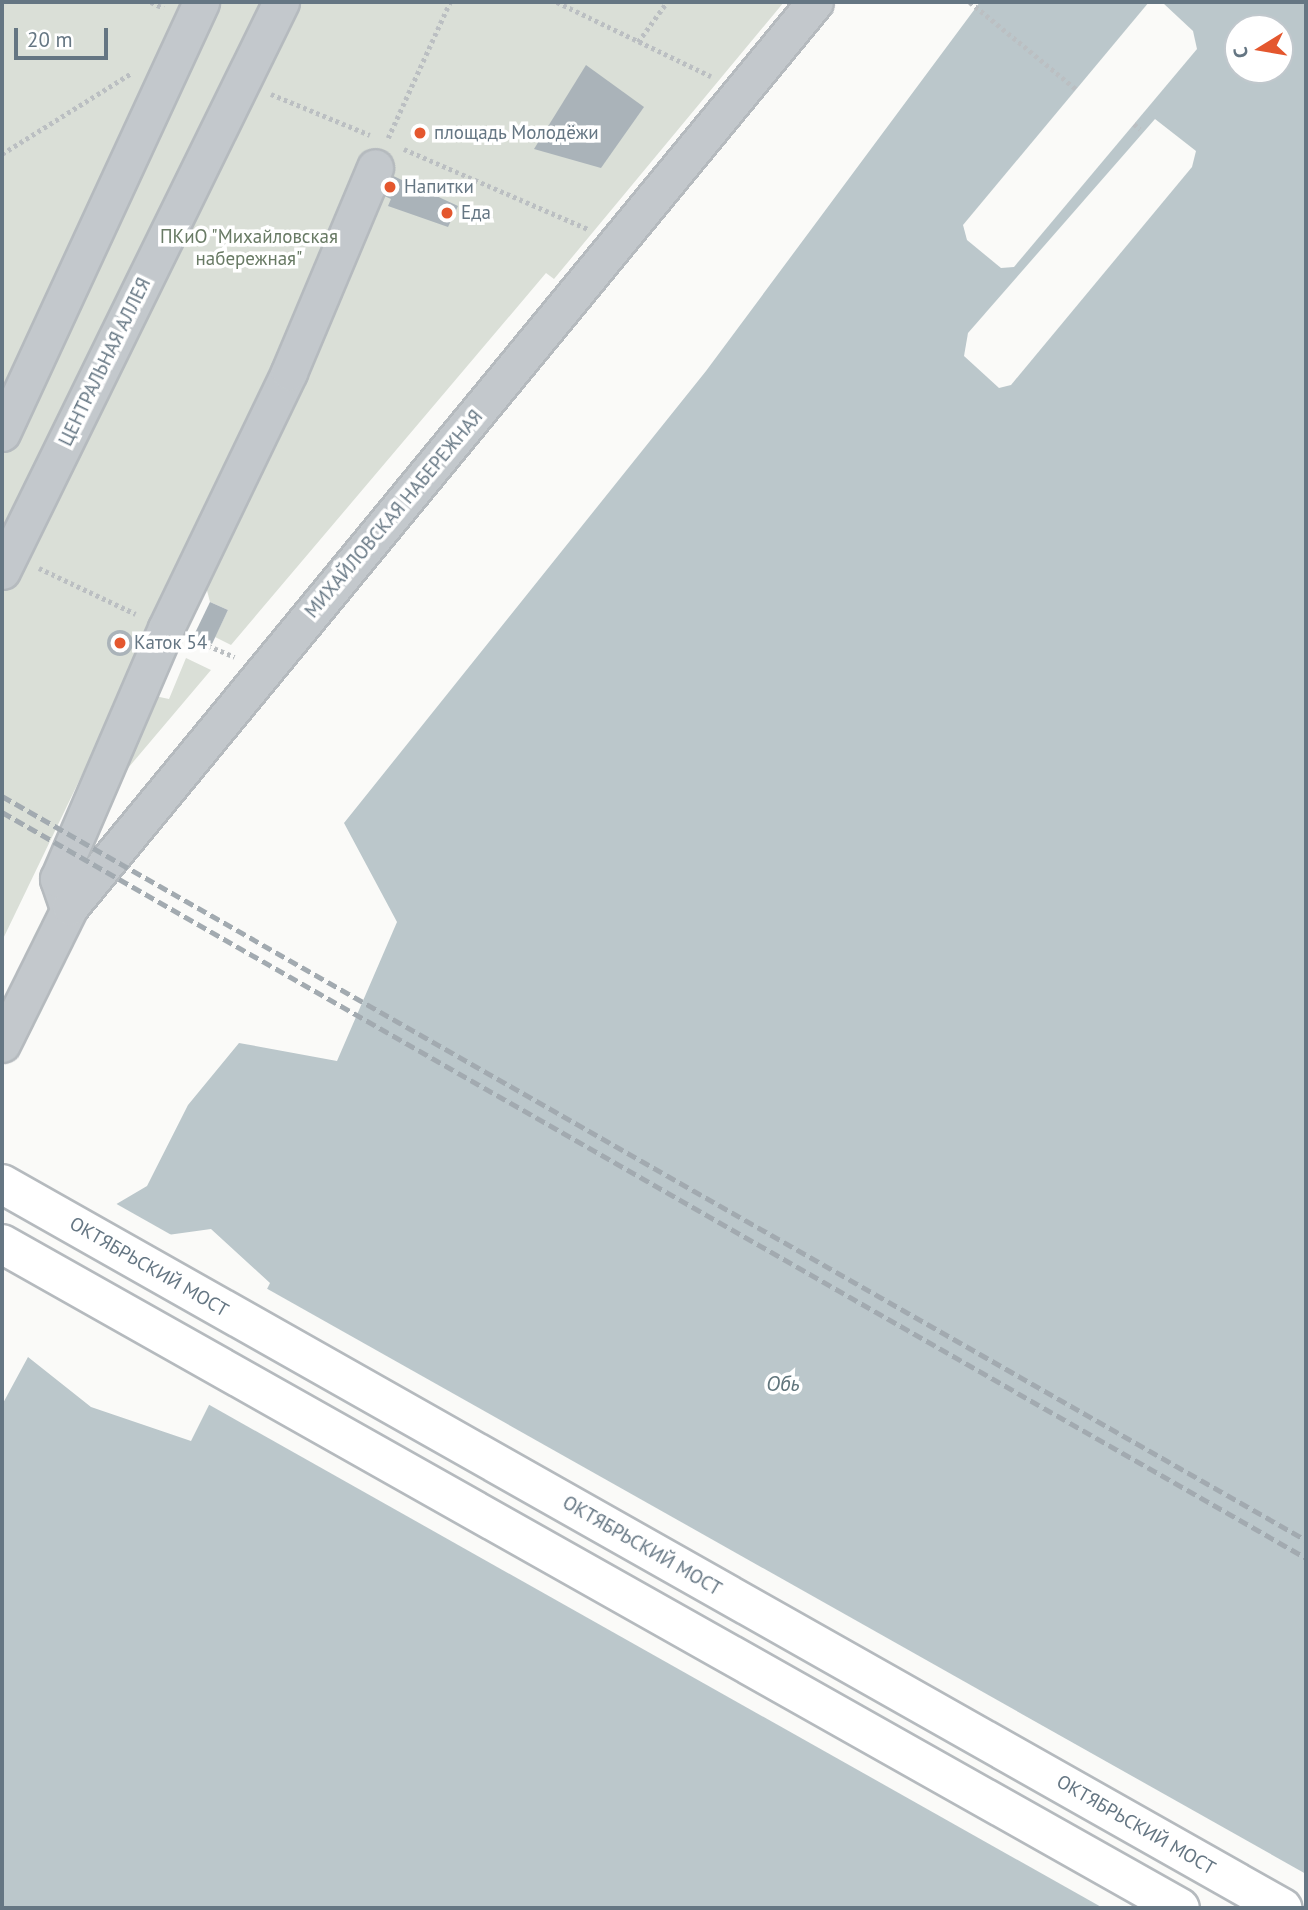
<!DOCTYPE html>
<meta charset="utf-8">
<style>
body{margin:0}
#map{position:relative;width:1308px;height:1910px;overflow:hidden;background:#fafaf8;font-family:"PT Sans",sans-serif}
div>[style]{position:absolute}
.green>*{inset:0;background:#dadfd7}
.water>*{inset:0;background:#bbc7cb}
.pier>*{inset:0;background:#fafaf8}
.building>*{inset:0;background:#aab3b9}
.round{border-radius:50%}
.path>*{height:4.5px;margin-top:-2.25px;transform-origin:0;background:repeating-linear-gradient(90deg,#bbbfc2 0 3.5px,transparent 0 7px)}
.roads{filter:drop-shadow(2px 0 #b5babe) drop-shadow(-2px 0 #b5babe) drop-shadow(0 2px #b5babe) drop-shadow(0 -2px #b5babe)}
.street>*{height:35px;margin:-17.5px;padding:0 17.5px;transform-origin:17.5px;border-radius:17.5px;background:#c3c8cc}
.primary>*{height:38px;margin:-19px;padding:0 19px;transform-origin:19px;border-radius:19px;background:#fff}
.rail>*{height:5px;margin-top:-2.5px;transform-origin:0;background:repeating-linear-gradient(90deg,#a2aab0 0 10px,transparent 0 15px)}
.dots>*{width:19px;height:19px;translate:-50% -50%;box-sizing:border-box;border:4px solid #fff;border-radius:50%}
span{translate:-50% -50%;white-space:nowrap;text-align:center;line-height:1.15;-webkit-text-stroke:7px #fff;paint-order:stroke}
.poi-label{font-size:19px;color:#657683}
.left{translate:0 -50%;text-align:left}
.park-label{font-size:19px;color:#687a64}
.street-label{font-size:19px;color:#657683}
.water-label{font-size:21px;color:#60757c;font-style:italic}
.frame{position:absolute;inset:0;border:4px solid #657683;pointer-events:none}
.north{position:absolute;left:1224px;top:14px;width:70px;height:70px;box-sizing:border-box;background:#fff;border:2px solid #c1c8cd;border-radius:50%;rotate:259deg;font-size:19px;font-weight:700;line-height:28px;text-align:center;color:#657683}
.north::after{content:'';display:block;margin:auto;width:24px;height:32px;background:#e4572e;clip-path:polygon(50% 0,100% 100%,50% 72%,0 100%)}
.scale{position:absolute;left:14px;top:28px;width:94px;height:32px;box-sizing:border-box;border:4px solid #657683;border-top:0;padding-left:9px;font-size:21px;line-height:24px;white-space:nowrap;color:#657683;-webkit-text-stroke:5px #fff;paint-order:stroke}
</style>
<div id="map">
<div class="green">
<div style="clip-path:polygon(2px 2px,784px 2px,554px 279px,546px 273px,231px 645px,215px 637px,228px 610px,210px 602px,204px 579px,182px 567px,2px 941px)"></div>
<div style="clip-path:polygon(186px 658px,211px 670px,123px 774px,155px 696px,169px 699px)"></div>
</div>
<div class="water">
<div style="clip-path:polygon(evenodd,980px 2px,1306px 2px,1306px 1908px,2px 1908px,2px 1405px,28px 1357px,91px 1407px,191px 1441px,270px 1283px,211px 1229px,146px 1238px,91px 1219px,147px 1186px,188px 1105px,239px 1043px,337px 1061px,397px 922px,344px 823px,706px 371px,980px 2px,1238px 28px,1280px 28px,1280px 70px,1238px 70px,1238px 28px)"></div>
</div>
<div class="pier">
<div style="clip-path:polygon(1149px 2px,1163px 3px,1193px 31px,1197px 49px,1014px 267px,1001px 268px,967px 240px,963px 225px)"></div>
<div style="clip-path:polygon(1155px 119px,1196px 151px,1192px 167px,1011px 385px,999px 388px,964px 356px,968px 333px)"></div>
<div style="clip-path:polygon(113px 1202px,175px 1237px,145px 1241px,90px 1222px,89px 1216px)"></div>
<div style="clip-path:polygon(264px 1287px,1306px 1874px,1306px 1908px,1103px 1908px,206px 1403px)"></div>
</div>
<div class="building">
<div style="clip-path:polygon(586px 65px,644px 107px,601px 168px,534px 149px)"></div>
<div style="clip-path:polygon(389px 174px,458px 206px,448px 227px,388px 206px,391px 199px,380px 194px)"></div>
<div style="clip-path:polygon(210px 602px,228px 610px,212px 644px,194px 635px)"></div>
<div class="round" style="left:107px;top:630px;width:26px;height:26px"></div>
</div>
<div class="path">
<div style="left:151px;top:2px;width:14px;rotate:25deg"></div>
<div style="left:557px;top:2px;width:171px;rotate:25.7deg"></div>
<div style="left:970px;top:2px;width:137px;rotate:39.4deg"></div>
<div style="left:638px;top:42px;width:49px;rotate:-54.1deg"></div>
<div style="left:271px;top:94px;width:107px;rotate:22.5deg"></div>
<div style="left:1134px;top:124px;width:8px;rotate:40deg"></div>
<div style="left:388px;top:138px;width:149px;rotate:-65.5deg"></div>
<div style="left:404px;top:149px;width:201px;rotate:23.5deg"></div>
<div style="left:2px;top:154px;width:151px;rotate:-32deg"></div>
<div style="left:39px;top:568px;width:107px;rotate:25.4deg"></div>
<div style="left:195px;top:640px;width:43px;rotate:23deg"></div>
</div>
<div class="roads">
<div class="street">
<div style="left:2px;top:433px;width:475px;rotate:-65.2deg"></div>
<div style="left:2px;top:571px;width:634px;rotate:-63.88deg"></div>
<div style="left:67px;top:905px;width:28px;rotate:-109deg"></div>
<div style="left:58px;top:879px;width:273px;rotate:-66.7deg"></div>
<div style="left:166px;top:628px;width:284px;rotate:-64.3deg"></div>
<div style="left:289px;top:372px;width:222px;rotate:-67.2deg"></div>
<div style="left:2px;top:1044px;width:153px;rotate:-63.6deg"></div>
<div style="left:70px;top:907px;width:1172px;rotate:-50.54deg"></div>
</div>
<div class="primary">
<div style="left:2px;top:1184px;width:1471px;rotate:29.49deg"></div>
<div style="left:2px;top:1244px;width:1352px;rotate:29.41deg"></div>
</div>
</div>
<div class="rail">
<div style="left:2px;top:796px;width:1501px;rotate:29.71deg"></div>
<div style="left:2px;top:812px;width:1502px;rotate:29.77deg"></div>
</div>
<div class="dots">
<div style="left:420px;top:133px;background:#e4572e"></div>
<div style="left:390px;top:187px;background:#e4572e"></div>
<div style="left:447px;top:213px;background:#e4572e"></div>
<div style="left:120px;top:643px;background:#e4572e"></div>
</div>
<div class="poi-label">
<span class="left" style="left:434px;top:133px">площадь Молодёжи</span>
<span class="left" style="left:404px;top:187px">Напитки</span>
<span class="left" style="left:461px;top:213px">Еда</span>
<span class="left" style="left:134px;top:643px">Каток 54</span>
</div>
<div class="park-label">
<span style="left:249px;top:248px">ПКиО "Михайловская<br>набережная"</span>
</div>
<div class="street-label">
<span style="left:105px;top:362px;rotate:-64deg">ЦЕНТРАЛЬНАЯ АЛЛЕЯ</span>
<span style="left:394px;top:514px;rotate:-50deg">МИХАЙЛОВСКАЯ НАБЕРЕЖНАЯ</span>
<span style="left:149px;top:1267px;rotate:30deg">ОКТЯБРЬСКИЙ МОСТ</span>
<span style="left:642px;top:1546px;rotate:30deg">ОКТЯБРЬСКИЙ МОСТ</span>
<span style="left:1136px;top:1825px;rotate:30deg">ОКТЯБРЬСКИЙ МОСТ</span>
</div>
<div class="water-label">
<span style="left:783px;top:1384px">Обь</span>
</div>
<div class="frame"></div>
<div class="north">С</div>
<div class="scale">20 m</div>
</div>
